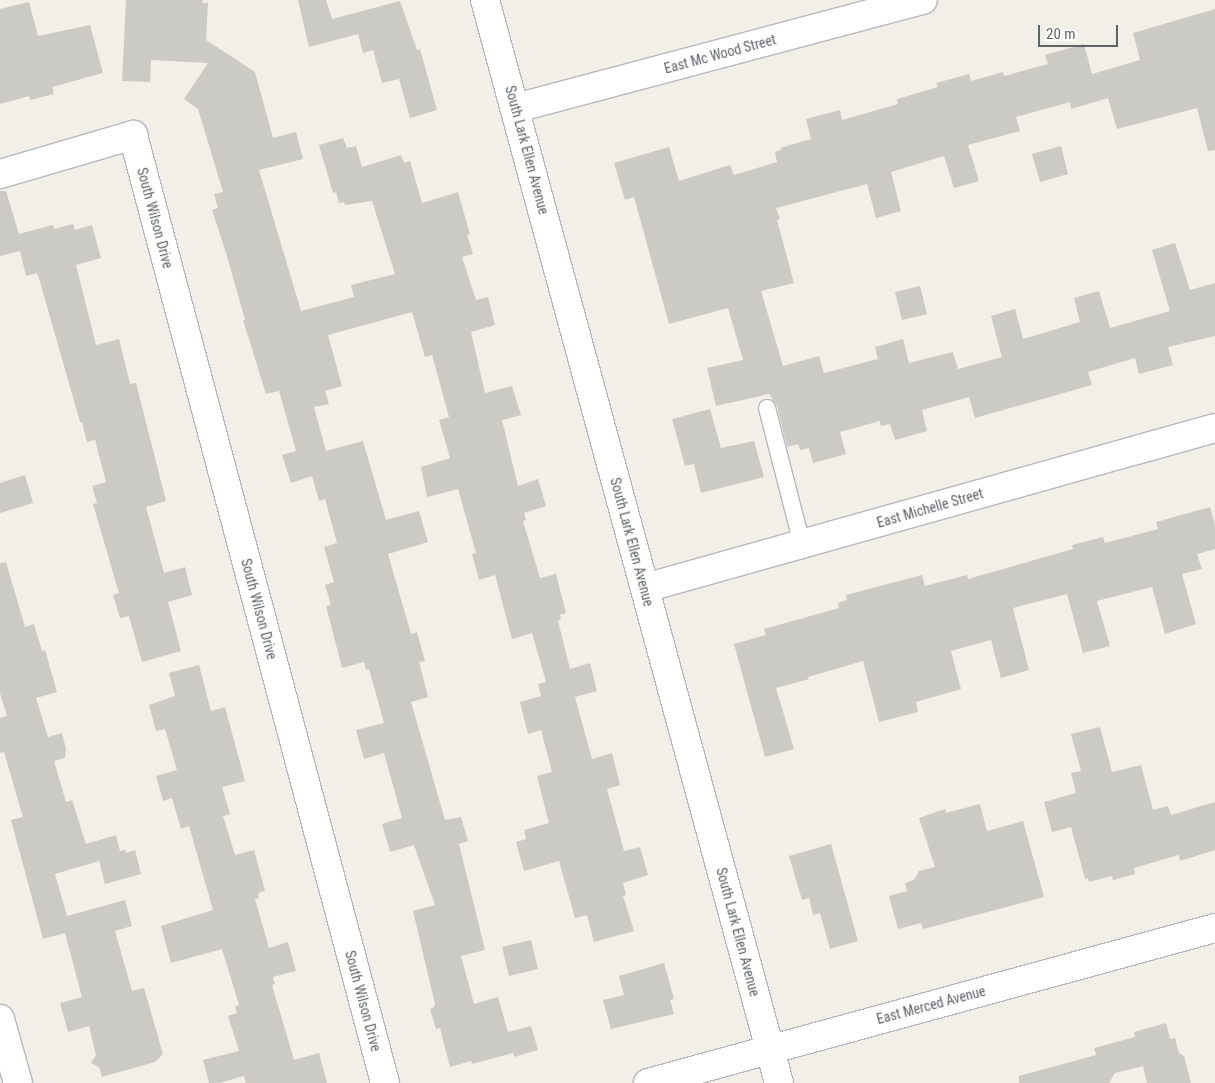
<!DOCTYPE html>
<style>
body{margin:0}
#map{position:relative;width:1215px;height:1083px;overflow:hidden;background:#f1efe8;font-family:"Roboto Condensed",sans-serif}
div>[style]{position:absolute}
.building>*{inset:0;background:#cccac5}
.roads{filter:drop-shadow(1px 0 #b5b8bc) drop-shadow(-1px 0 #b5b8bc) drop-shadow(0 1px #b5b8bc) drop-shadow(0 -1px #b5b8bc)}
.lane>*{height:16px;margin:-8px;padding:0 8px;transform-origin:8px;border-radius:8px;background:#fff}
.street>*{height:28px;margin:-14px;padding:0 14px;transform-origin:14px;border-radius:14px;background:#fff}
.secondary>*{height:28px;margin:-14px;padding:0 14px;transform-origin:14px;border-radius:14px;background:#fff}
span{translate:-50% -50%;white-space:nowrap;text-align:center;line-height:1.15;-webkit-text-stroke:5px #fff;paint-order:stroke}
.street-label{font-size:14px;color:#5f6368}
.scale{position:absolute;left:1038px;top:25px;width:80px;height:22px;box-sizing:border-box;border:2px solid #5f6368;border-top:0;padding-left:6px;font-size:15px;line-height:18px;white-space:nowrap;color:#5f6368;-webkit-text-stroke:4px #fff;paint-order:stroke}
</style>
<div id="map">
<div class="building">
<div style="clip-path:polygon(126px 0,203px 0,202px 3px,208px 3px,206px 40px,255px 72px,273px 138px,296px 132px,303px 159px,259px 170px,301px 311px,354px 297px,351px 285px,395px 274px,372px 201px,345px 205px,344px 202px,339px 203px,336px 192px,333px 193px,319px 145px,343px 138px,347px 148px,356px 146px,362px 167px,401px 155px,404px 163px,410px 161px,422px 203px,458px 192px,470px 234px,467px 235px,473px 254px,462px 257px,476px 300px,488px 297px,495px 325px,471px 332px,485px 393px,512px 386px,521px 415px,502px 420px,518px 486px,538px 479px,546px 506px,524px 513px,526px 520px,523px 521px,540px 578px,556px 574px,566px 613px,560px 615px,561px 620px,558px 621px,570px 669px,590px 663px,597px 691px,575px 697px,592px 759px,612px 753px,620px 785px,607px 789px,624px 851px,640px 847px,648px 875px,623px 883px,626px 895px,623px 896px,634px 931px,594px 942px,587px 915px,575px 918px,559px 861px,524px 871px,516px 842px,526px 839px,524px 830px,549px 823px,537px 776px,552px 772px,541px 730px,528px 734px,520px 702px,541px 696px,538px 684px,546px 682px,532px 633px,512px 639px,495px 575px,479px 580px,472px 554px,476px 553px,458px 489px,427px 497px,421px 467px,450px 458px,439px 420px,449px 417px,432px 355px,425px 357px,412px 312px,328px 335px,342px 386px,325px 391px,329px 404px,314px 407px,326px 451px,363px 441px,386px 520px,419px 511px,428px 542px,388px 554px,411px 634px,417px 632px,425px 661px,419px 662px,428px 697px,411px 702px,445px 820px,461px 817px,468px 841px,459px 844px,485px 950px,461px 956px,474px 1004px,498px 997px,508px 1032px,531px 1026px,538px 1050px,514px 1057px,513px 1053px,472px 1064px,471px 1061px,450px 1067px,440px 1028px,436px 1029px,430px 1009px,434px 1007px,435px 1004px,413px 911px,435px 905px,414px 845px,390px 852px,382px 824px,402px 818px,384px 753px,364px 759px,356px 730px,384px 723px,369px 669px,366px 670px,364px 662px,342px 668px,326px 606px,331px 605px,325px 585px,334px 582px,324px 547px,337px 543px,325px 499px,319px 501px,312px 476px,291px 483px,282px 455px,296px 451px,279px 391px,266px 394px,243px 320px,245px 320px,227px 256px,212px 210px,218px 208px,214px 194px,223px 192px,198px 109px,184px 99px,208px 63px,151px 60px,150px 82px,122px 81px)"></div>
<div style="clip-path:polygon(298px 0,326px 0,332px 19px,400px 1px,417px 50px,420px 49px,437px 110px,410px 118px,399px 79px,382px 83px,373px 50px,363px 53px,358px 34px,309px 47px)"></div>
<div style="clip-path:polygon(29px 2px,38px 36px,90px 25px,103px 73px,52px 87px,54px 94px,30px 100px,29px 96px,0 104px,0 9px)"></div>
<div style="clip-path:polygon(1215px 9px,1215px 150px,1208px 151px,1197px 108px,1117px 129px,1108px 98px,1071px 109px,1070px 102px,1016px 117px,1020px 131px,968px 145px,979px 181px,954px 188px,944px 156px,891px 172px,901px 211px,876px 218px,867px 184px,776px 208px,780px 219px,777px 220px,794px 283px,761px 291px,783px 366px,819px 356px,824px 373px,878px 359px,875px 347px,903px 339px,909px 363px,953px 352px,958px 369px,1002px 357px,991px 316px,1015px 309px,1023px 339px,1080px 322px,1074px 298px,1099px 291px,1110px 328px,1170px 311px,1152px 250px,1175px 243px,1190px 290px,1215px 283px,1215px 336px,1168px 347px,1173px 365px,1139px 374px,1135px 358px,1088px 372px,1092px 385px,975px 418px,969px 397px,922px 410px,927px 431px,895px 440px,890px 424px,881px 426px,880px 421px,840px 432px,846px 454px,813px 463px,809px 448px,800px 450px,798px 444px,787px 447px,777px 406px,769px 394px,716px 406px,707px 368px,743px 360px,728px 308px,669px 324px,634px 197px,625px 200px,614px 163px,669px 147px,679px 181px,730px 165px,734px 175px,777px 162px,775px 152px,781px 150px,780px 148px,811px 139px,806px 119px,840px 110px,842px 120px,898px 104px,897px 99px,938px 87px,936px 83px,969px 74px,971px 81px,1003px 72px,1004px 76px,1048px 64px,1045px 55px,1084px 44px,1092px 74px,1140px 60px,1133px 33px)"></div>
<div style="clip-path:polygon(1061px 146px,1068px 174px,1040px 182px,1032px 154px)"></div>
<div style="clip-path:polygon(0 191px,6px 191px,19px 234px,53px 225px,54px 229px,73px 224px,75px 230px,92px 225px,101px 258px,76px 265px,96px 345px,119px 339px,130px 384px,136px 383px,166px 501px,146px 507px,164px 573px,185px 567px,192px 595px,168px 602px,181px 651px,142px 662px,129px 616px,120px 618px,113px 595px,119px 593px,93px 504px,97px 503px,92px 486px,106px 482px,95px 440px,87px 442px,82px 422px,80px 422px,38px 275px,37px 273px,26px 276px,20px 251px,0 256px)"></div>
<div style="clip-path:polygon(920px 286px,927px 314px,902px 320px,895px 292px)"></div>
<div style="clip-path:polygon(710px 409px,721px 448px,754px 441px,764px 477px,701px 493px,694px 464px,685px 466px,672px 419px)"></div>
<div style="clip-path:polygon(25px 475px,33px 503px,0 513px,0 483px)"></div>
<div style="clip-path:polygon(1210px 507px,1215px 525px,1215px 549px,1197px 554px,1202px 569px,1182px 574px,1196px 624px,1165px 634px,1152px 587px,1097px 601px,1110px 646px,1083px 653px,1067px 594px,1013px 608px,1029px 670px,1001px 678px,991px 640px,951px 651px,961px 689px,916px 702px,918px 712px,879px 722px,863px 661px,808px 677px,809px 679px,776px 688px,794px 749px,765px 757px,734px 644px,766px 635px,764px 629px,839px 608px,838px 603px,847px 600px,846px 595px,922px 575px,925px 586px,967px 575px,968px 579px,1073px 549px,1072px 545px,1103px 537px,1105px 543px,1158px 529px,1156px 522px)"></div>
<div style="clip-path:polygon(6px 562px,25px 627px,34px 624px,42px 651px,45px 650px,57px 692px,36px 698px,48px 737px,62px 733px,66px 749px,65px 758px,54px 761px,66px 802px,72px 800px,86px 844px,116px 835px,120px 851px,125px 850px,126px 853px,135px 850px,141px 874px,105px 884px,99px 861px,55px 874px,67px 916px,125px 900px,132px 926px,115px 931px,132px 991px,144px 988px,163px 1054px,155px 1062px,102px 1077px,99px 1067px,91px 1063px,96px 1055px,89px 1026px,68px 1032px,60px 1003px,82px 997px,65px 933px,43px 939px,11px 820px,23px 817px,4px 752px,0 753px,0 718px,7px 716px,0 693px,0 563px)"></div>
<div style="clip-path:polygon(199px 665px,211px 711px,225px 707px,245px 781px,222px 787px,230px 814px,223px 816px,235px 855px,254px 850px,265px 891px,258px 893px,259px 898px,255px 899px,269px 948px,288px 942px,296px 971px,273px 977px,275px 984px,272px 985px,294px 1060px,319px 1053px,327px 1083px,246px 1083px,244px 1076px,219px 1083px,209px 1083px,203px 1060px,239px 1051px,228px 1016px,237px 1013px,235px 1006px,239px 1005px,222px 949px,171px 963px,161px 926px,213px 910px,189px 826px,181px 829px,172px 798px,163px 801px,156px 776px,177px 770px,165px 729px,156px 731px,149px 705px,175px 696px,169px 673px)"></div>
<div style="clip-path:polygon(1100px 727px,1112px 772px,1141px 765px,1153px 810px,1168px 806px,1171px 815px,1215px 802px,1215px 850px,1180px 861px,1179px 855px,1134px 868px,1135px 874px,1113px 880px,1112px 876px,1089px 882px,1088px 878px,1085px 879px,1071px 827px,1052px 832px,1044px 802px,1076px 793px,1071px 773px,1081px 771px,1071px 734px)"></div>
<div style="clip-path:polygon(980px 804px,987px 831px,1023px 821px,1044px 897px,923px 929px,921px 923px,898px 929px,889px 896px,907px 891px,905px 883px,914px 880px,919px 871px,935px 867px,919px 818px,945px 809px,946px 813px)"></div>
<div style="clip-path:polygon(831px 844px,858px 941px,830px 949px,820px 913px,813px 915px,809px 898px,802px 900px,789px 856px)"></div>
<div style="clip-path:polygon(531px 940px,538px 969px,509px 976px,502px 947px)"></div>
<div style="clip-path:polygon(664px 963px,674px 999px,670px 1000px,674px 1014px,611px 1029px,603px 1000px,624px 995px,619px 976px)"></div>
<div style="clip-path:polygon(1166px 1023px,1170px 1039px,1175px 1038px,1179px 1053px,1184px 1056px,1191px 1083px,1147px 1083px,1143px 1066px,1115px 1073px,1109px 1083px,1019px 1083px,1019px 1076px,1096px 1055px,1094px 1048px,1135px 1037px,1134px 1032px)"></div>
</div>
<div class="roads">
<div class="lane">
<div style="left:767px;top:408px;width:140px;rotate:75.6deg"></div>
</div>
<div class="street">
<div style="left:516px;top:108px;width:421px;rotate:-14.9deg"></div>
<div style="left:0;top:174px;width:139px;rotate:-16.3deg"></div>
<div style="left:133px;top:135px;width:981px;rotate:75.11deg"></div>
<div style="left:645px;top:588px;width:592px;rotate:-15.68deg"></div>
<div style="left:0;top:1019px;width:66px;rotate:74.3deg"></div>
</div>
<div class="secondary">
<div style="left:485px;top:0;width:1122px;rotate:74.81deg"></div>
<div style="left:648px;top:1083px;width:588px;rotate:-15.29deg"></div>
</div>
</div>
<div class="street-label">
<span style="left:720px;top:54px;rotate:-15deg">East Mc Wood Street</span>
<span style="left:527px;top:150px;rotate:75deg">South Lark Ellen Avenue</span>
<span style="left:155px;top:218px;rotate:75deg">South Wilson Drive</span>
<span style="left:930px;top:508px;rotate:-16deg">East Michelle Street</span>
<span style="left:632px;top:542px;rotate:75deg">South Lark Ellen Avenue</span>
<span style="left:259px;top:609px;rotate:75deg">South Wilson Drive</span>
<span style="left:738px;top:932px;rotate:75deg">South Lark Ellen Avenue</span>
<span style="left:363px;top:1001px;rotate:75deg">South Wilson Drive</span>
<span style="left:931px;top:1005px;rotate:-15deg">East Merced Avenue</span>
</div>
<div class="scale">20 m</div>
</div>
